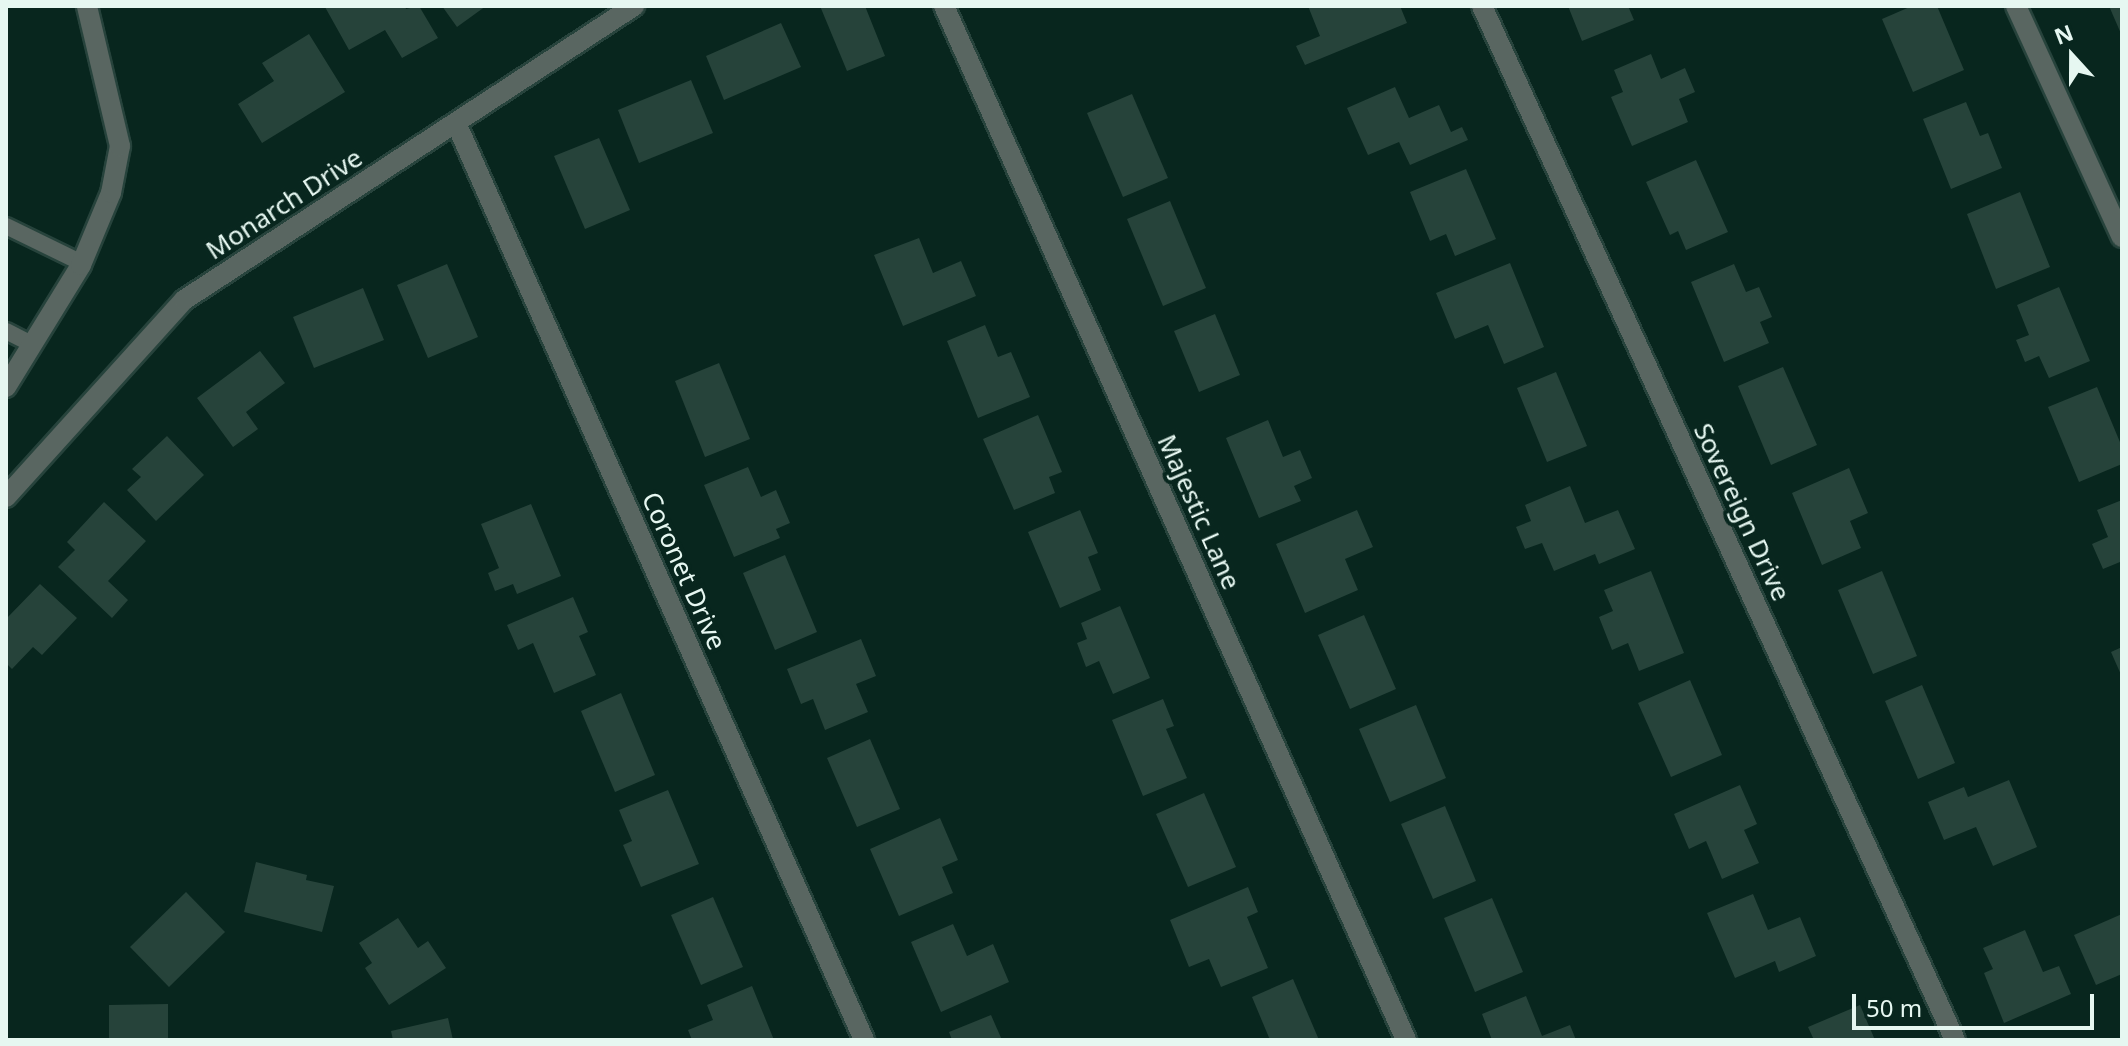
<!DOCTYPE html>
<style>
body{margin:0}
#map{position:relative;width:2128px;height:1046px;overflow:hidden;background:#08261e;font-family:"Noto Sans",sans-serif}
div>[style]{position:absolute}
.building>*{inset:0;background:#26433a}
.roads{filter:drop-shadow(2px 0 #27433c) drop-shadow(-2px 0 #27433c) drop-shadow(0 2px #27433c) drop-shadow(0 -2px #27433c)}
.service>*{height:16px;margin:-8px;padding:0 8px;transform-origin:8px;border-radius:8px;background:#596661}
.minor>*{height:20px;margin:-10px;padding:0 10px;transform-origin:10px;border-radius:10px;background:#596661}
span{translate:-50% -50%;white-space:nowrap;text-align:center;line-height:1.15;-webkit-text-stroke:8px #08261e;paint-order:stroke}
.street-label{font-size:26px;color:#e6f7f1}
.frame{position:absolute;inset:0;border:8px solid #e6f7f1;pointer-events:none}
.north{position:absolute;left:2032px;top:16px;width:80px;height:80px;-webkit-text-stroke:6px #08261e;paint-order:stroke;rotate:339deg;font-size:22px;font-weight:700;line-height:32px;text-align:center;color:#e6f7f1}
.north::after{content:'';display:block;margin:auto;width:28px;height:36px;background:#e6f7f1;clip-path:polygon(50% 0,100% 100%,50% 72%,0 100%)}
.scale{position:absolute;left:1852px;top:994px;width:242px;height:36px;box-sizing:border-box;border:4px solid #e6f7f1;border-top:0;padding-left:10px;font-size:24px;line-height:28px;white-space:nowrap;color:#e6f7f1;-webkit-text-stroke:6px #08261e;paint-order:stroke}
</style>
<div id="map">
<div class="building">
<div style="clip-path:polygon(327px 6px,405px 6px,406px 9px,419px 6px,438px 38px,402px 58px,385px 30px,349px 50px,325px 7px)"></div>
<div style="clip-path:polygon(442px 6px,486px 6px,457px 27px)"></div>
<div style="clip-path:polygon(820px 6px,865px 6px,885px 56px,847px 71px)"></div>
<div style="clip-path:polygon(1308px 6px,1400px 6px,1407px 23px,1305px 65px,1296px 46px,1320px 36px)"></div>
<div style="clip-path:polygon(1568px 6px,1628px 6px,1634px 20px,1582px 41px)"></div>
<div style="clip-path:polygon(1912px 6px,1937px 6px,1964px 70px,1913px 92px,1882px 19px)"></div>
<div style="clip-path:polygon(2109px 6px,2122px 6px,2122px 36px)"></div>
<div style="clip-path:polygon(781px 23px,801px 67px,724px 100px,706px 56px)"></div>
<div style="clip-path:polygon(309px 34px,345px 92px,262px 143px,238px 104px,274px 81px,262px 63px)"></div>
<div style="clip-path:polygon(1651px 54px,1661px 79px,1685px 68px,1695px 92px,1679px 99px,1688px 122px,1632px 146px,1611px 97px,1623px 92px,1614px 70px)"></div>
<div style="clip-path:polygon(691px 80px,713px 133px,639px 163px,618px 110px)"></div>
<div style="clip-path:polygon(1395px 87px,1409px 118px,1439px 105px,1451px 132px,1462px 127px,1468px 140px,1410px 165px,1399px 142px,1368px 155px,1347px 108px)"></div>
<div style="clip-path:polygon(1132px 94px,1168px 178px,1123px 197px,1087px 113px)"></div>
<div style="clip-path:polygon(1966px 102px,1980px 136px,1988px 133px,2002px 168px,1951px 189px,1923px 119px)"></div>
<div style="clip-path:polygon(599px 138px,630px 210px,585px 229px,554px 156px)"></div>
<div style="clip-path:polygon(1696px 160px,1728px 232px,1686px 250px,1678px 231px,1670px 235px,1646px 182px)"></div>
<div style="clip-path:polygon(1466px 169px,1496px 239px,1455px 256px,1446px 234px,1430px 241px,1410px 192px)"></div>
<div style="clip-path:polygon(2020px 192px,2050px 267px,1996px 289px,1967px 214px)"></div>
<div style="clip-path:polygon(1170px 201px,1206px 288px,1163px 306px,1127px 219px)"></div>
<div style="clip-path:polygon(919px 238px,933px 273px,961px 261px,976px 296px,903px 326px,874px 255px)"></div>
<div style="clip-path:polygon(1510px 263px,1544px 347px,1504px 364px,1488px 325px,1455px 339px,1436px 293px)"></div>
<div style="clip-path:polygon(447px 264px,478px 337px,428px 358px,397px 285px)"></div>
<div style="clip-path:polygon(1734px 264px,1746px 292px,1759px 287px,1772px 317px,1760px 322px,1769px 343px,1724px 362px,1691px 282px)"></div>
<div style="clip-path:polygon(2059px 287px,2090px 361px,2049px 378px,2039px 356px,2025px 362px,2016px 340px,2029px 335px,2017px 305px)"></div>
<div style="clip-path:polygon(363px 288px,384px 340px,314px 368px,293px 317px)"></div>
<div style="clip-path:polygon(1215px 314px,1240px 375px,1199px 392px,1174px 331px)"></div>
<div style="clip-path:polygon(985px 325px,998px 357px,1011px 352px,1030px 397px,978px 418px,947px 341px)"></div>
<div style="clip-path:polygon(260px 351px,285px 383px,246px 412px,258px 429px,233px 447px,197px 398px)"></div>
<div style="clip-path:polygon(719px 363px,750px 439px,705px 457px,675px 381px)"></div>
<div style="clip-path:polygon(1783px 367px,1817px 445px,1771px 465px,1738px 386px)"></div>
<div style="clip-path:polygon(1556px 372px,1587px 446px,1547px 462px,1517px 388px)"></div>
<div style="clip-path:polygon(2097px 387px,2122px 447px,2122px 464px,2079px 482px,2048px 407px)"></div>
<div style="clip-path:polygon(1038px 415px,1062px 472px,1049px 477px,1055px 493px,1014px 510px,983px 439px)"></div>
<div style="clip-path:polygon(1268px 420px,1283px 457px,1300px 450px,1312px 478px,1294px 486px,1301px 501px,1259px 518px,1226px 438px)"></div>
<div style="clip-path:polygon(167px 436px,204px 475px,156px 521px,127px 490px,141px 477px,132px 469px)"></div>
<div style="clip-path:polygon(748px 467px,761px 497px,776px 490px,790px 523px,776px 529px,780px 538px,734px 557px,704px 485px)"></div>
<div style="clip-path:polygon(1849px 468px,1868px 513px,1850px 521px,1861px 548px,1822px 565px,1792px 493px)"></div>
<div style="clip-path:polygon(1570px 486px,1585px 523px,1618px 510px,1635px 549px,1599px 564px,1595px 554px,1554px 571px,1542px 543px,1525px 549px,1516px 527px,1531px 521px,1525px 505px)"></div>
<div style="clip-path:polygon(2122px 500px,2122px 567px,2120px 562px,2103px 569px,2092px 544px,2108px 537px,2097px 510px)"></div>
<div style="clip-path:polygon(104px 502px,146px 541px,108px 581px,128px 600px,112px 618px,58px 567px,75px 550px,67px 542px)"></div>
<div style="clip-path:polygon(531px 504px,561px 576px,517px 594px,513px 584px,495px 591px,488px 573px,499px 568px,481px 524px)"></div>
<div style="clip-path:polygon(1080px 510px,1098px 553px,1088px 557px,1101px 590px,1060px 608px,1028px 532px)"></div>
<div style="clip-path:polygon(1357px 510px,1373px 547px,1345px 559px,1358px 590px,1305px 613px,1276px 544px)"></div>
<div style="clip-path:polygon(785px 555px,817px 632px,775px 650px,743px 573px)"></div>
<div style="clip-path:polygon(1651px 571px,1684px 653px,1639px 671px,1628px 643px,1612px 650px,1599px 617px,1613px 611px,1604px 590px)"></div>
<div style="clip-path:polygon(1882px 571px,1917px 656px,1873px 674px,1838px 590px)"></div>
<div style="clip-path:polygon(40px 584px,77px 618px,42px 655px,33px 647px,12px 669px,6px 663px,6px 619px)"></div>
<div style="clip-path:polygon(573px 597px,588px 632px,579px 636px,596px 675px,554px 693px,533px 643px,518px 650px,507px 625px)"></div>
<div style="clip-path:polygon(1120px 606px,1150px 678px,1113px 694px,1099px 661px,1086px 667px,1077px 643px,1087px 639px,1081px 623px)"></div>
<div style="clip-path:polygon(1364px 615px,1396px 689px,1350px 709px,1318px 635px)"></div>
<div style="clip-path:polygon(861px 639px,876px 676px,856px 684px,868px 712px,825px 730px,813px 699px,801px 704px,787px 669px)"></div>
<div style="clip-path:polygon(2122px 647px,2122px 677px,2111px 652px)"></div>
<div style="clip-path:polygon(1690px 680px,1722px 755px,1671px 777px,1638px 703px)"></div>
<div style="clip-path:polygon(1922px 685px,1955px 763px,1918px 779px,1885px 701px)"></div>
<div style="clip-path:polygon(621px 693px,655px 775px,615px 792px,581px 711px)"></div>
<div style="clip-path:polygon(1163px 699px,1174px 726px,1166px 729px,1187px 778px,1143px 796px,1112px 720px)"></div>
<div style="clip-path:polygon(1416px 705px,1446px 778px,1390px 802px,1359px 729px)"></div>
<div style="clip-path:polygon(870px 739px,900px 809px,857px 827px,827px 758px)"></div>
<div style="clip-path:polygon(2009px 780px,2037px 847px,1993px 866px,1976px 827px,1944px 840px,1928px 802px,1964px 787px,1968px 797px)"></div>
<div style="clip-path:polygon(1740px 785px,1757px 824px,1744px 830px,1759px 863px,1722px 879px,1706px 841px,1689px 849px,1674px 814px)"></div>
<div style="clip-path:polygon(668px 790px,699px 864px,641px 887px,623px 845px,632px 841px,619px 810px)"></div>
<div style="clip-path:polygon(1204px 793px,1236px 867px,1188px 887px,1156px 814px)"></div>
<div style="clip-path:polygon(1445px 806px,1476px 881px,1433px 899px,1401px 824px)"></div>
<div style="clip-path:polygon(940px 818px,958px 860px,942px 867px,953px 893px,899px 916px,870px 849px)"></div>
<div style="clip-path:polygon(256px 862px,307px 875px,306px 880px,334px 886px,322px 932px,244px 912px)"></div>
<div style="clip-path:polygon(1248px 887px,1258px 912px,1247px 917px,1268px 968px,1221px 987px,1209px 959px,1189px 967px,1170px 920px)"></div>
<div style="clip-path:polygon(186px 892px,225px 932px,169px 987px,130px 947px)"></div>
<div style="clip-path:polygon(1753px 894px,1768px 930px,1800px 917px,1816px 956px,1779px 972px,1775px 961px,1735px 978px,1707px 913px)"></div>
<div style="clip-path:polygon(713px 897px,743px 967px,701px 985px,671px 915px)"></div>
<div style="clip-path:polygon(1492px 898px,1523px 972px,1475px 992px,1444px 918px)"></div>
<div style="clip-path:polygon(2122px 914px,2122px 974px,2096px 985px,2074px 935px)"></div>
<div style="clip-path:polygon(398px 918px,418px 948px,428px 941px,446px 968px,389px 1005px,365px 968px,372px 963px,359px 943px)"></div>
<div style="clip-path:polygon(953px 924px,967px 956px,993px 944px,1009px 982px,941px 1012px,911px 942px)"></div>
<div style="clip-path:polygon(2025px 930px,2043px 972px,2059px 966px,2071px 994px,2004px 1023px,1984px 973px,1993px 969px,1983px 948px)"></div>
<div style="clip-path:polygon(1293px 979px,1319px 1040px,1270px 1040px,1252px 997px)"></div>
<div style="clip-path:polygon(752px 986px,774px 1040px,692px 1040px,688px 1030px,713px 1020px,707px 1005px)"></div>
<div style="clip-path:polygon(1526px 996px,1542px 1036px,1570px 1025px,1576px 1040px,1492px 1040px,1482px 1014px)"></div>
<div style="clip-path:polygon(168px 1004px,168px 1040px,109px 1040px,109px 1005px)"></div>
<div style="clip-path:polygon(1860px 1005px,1875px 1040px,1814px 1040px,1808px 1027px)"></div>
<div style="clip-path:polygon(991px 1015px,1002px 1040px,952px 1040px,949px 1032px)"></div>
<div style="clip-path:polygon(448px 1018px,453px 1040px,393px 1040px,391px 1031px)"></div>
</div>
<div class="roads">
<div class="service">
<div style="left:6px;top:226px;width:85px;rotate:26deg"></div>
<div style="left:6px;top:331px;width:30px;rotate:27deg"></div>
</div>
<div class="minor">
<div style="left:944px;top:6px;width:1133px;rotate:65.92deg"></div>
<div style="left:1482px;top:6px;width:1137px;rotate:65.42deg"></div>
<div style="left:2016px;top:6px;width:254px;rotate:65.4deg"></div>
<div style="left:456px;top:123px;width:1004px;rotate:66.01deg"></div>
<div style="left:6px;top:387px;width:143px;rotate:-58.4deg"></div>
<div style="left:81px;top:265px;width:78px;rotate:-67.4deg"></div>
<div style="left:111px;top:193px;width:48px;rotate:-79.2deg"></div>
<div style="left:120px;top:146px;width:144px;rotate:-103.3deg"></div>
<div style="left:6px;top:497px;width:266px;rotate:-47.9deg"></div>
<div style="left:184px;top:300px;width:538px;rotate:-33.16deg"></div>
</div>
</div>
<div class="street-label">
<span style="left:284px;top:204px;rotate:-33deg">Monarch Drive</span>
<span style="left:1199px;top:512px;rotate:66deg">Majestic Lane</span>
<span style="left:1742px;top:512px;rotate:65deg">Sovereign Drive</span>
<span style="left:684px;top:571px;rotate:66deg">Coronet Drive</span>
</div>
<div class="frame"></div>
<div class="north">N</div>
<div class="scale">50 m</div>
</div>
